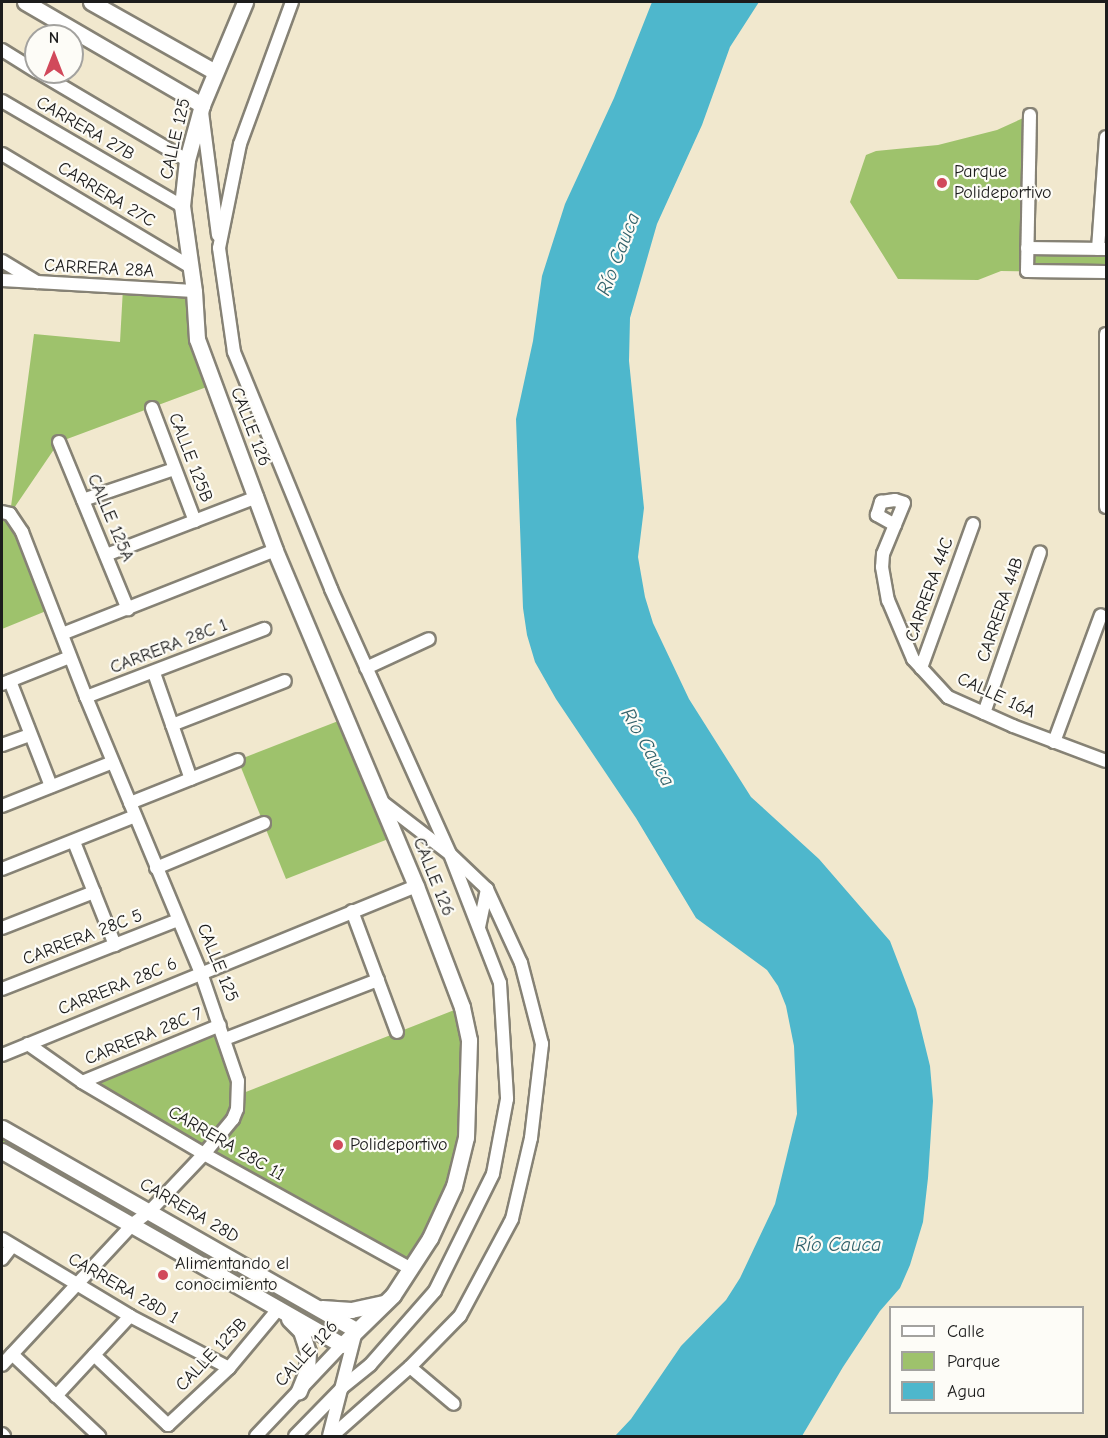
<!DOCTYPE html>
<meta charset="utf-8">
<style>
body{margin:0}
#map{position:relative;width:1108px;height:1438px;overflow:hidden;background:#f1e8ce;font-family:"Comic Neue",sans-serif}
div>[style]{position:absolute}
.green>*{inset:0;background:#9ec26c}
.water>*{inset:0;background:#4eb7cc}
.roads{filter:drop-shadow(2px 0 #868275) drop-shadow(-2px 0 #868275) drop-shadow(0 2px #868275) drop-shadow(0 -2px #868275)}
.minor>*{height:12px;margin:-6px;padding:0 6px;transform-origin:6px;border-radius:6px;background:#fff}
.tertiary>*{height:15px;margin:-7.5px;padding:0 7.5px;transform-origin:7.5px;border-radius:7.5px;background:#fff}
.dots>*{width:16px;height:16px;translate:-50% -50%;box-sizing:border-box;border:3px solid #fdfcf7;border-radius:50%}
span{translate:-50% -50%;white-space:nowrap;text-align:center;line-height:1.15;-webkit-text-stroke:4.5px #fdfcf7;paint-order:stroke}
.street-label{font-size:18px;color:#1c1c1c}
.poi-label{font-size:18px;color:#1c1c1c}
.left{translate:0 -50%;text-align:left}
.water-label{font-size:20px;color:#32626b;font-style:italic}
.frame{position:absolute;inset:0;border:3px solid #1c1c1c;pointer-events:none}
.legend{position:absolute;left:889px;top:1306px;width:195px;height:108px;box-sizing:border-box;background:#fdfcf7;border:2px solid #a3a29f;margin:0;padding:8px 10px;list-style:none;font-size:18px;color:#1c1c1c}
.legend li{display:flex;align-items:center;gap:12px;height:30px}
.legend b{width:30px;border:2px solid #a3a29f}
.north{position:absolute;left:24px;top:24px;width:60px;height:60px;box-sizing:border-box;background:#fdfcf7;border:2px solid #a3a29f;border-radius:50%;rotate:0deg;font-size:16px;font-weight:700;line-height:24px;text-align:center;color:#1c1c1c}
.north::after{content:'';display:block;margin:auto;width:21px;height:27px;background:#d1495b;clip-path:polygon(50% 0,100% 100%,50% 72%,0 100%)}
</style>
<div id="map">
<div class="green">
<div style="clip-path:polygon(1030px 115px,1027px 248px,1106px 249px,1106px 272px,1001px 271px,978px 280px,898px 279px,850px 202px,866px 155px,876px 151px,938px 145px,997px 130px)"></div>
<div style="clip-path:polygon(123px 288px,194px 291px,212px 385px,59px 442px,10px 514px,51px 609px,2px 629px,2px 512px,10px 514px,34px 334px,120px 342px)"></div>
<div style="clip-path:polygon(346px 718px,396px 836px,286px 879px,238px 760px)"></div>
<div style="clip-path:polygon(462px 1007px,469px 1040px,454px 1186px,410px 1268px,82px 1082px,220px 1025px,238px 1095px)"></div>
<div style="clip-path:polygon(2px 1128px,356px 1330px,342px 1345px,2px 1151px)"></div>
</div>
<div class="water">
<div style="clip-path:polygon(652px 2px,759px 2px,730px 47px,702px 125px,657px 224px,630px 318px,629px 361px,644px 508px,638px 557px,645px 597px,653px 623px,689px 699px,751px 797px,819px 859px,890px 941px,916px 1009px,930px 1066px,933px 1101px,928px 1178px,923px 1222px,910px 1265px,900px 1288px,880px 1311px,843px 1367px,802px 1436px,615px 1436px,631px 1419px,681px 1346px,726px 1300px,740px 1278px,775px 1204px,797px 1114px,794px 1046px,786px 1006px,778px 986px,767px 970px,696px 918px,636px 818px,556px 699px,535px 662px,527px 635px,523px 608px,516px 419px,533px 341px,542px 276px,565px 204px,614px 98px)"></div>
</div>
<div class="roads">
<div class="minor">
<div style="left:292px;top:2px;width:151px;rotate:110.1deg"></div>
<div style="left:240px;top:144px;width:106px;rotate:101.4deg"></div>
<div style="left:219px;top:248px;width:105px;rotate:81.8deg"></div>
<div style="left:234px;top:352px;width:256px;rotate:67.7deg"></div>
<div style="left:331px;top:589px;width:290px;rotate:65.8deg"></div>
<div style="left:450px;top:854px;width:138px;rotate:68.8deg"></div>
<div style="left:500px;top:983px;width:116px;rotate:86.5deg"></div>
<div style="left:507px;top:1099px;width:76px;rotate:100.6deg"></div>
<div style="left:493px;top:1174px;width:131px;rotate:116.4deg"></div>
<div style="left:435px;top:1291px;width:98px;rotate:131.3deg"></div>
<div style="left:370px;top:1365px;width:36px;rotate:141deg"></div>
<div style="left:342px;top:1388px;width:67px;rotate:134.4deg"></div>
<div style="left:2px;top:50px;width:40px;rotate:32deg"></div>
<div style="left:38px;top:72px;width:173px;rotate:30.6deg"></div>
<div style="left:2px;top:101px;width:208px;rotate:30.3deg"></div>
<div style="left:202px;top:112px;width:124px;rotate:82.6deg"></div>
<div style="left:1030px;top:115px;width:156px;rotate:91.1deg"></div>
<div style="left:1027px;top:271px;width:79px;rotate:0.7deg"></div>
<div style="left:2px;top:154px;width:220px;rotate:30.9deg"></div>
<div style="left:1027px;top:248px;width:79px;rotate:0.7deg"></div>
<div style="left:1098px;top:249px;width:112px;rotate:-85.9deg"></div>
<div style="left:2px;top:261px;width:41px;rotate:31deg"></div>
<div style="left:2px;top:280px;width:192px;rotate:3.3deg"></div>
<div style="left:1106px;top:334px;width:173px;rotate:90deg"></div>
<div style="left:152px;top:408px;width:121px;rotate:69.2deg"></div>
<div style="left:59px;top:442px;width:181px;rotate:67.6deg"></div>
<div style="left:83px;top:500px;width:96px;rotate:-18.8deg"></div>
<div style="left:2px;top:512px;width:8px;rotate:14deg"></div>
<div style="left:10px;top:514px;width:22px;rotate:56deg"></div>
<div style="left:22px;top:532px;width:177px;rotate:68.8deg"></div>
<div style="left:86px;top:697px;width:299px;rotate:67.4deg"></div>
<div style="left:201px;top:973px;width:114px;rotate:71.1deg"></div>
<div style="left:238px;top:1081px;width:28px;rotate:92deg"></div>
<div style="left:237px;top:1109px;width:11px;rotate:112deg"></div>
<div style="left:233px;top:1119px;width:45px;rotate:129.6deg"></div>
<div style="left:204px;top:1154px;width:79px;rotate:133.5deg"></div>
<div style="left:150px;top:1211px;width:21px;rotate:143deg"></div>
<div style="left:133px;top:1224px;width:192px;rotate:132.9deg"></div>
<div style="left:895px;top:525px;width:21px;rotate:-151deg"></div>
<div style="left:877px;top:515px;width:14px;rotate:-73deg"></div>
<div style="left:881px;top:502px;width:14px;rotate:-8deg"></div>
<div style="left:895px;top:500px;width:9px;rotate:18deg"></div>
<div style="left:904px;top:503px;width:55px;rotate:112.4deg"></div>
<div style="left:883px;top:554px;width:13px;rotate:94deg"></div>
<div style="left:882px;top:567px;width:34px;rotate:80deg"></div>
<div style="left:888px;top:600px;width:64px;rotate:67deg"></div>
<div style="left:913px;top:659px;width:52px;rotate:47.4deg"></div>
<div style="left:948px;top:697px;width:71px;rotate:24deg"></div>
<div style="left:1013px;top:726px;width:99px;rotate:20.6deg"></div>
<div style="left:106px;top:555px;width:162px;rotate:-21deg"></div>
<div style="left:62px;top:634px;width:229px;rotate:-21.5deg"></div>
<div style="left:366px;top:668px;width:69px;rotate:-24.7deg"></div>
<div style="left:921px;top:668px;width:153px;rotate:-70.1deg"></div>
<div style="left:154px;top:673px;width:112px;rotate:70.8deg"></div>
<div style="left:10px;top:681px;width:113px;rotate:68.7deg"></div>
<div style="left:2px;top:684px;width:73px;rotate:-21.7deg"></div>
<div style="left:86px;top:697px;width:191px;rotate:-20.9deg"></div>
<div style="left:984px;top:713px;width:170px;rotate:-70.8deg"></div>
<div style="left:172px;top:725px;width:121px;rotate:-21.3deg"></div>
<div style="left:1054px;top:742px;width:135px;rotate:-69.7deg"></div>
<div style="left:2px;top:745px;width:29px;rotate:-20deg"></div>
<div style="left:130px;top:803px;width:116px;rotate:-21.7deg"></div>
<div style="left:2px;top:806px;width:119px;rotate:-21.6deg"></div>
<div style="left:74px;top:842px;width:111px;rotate:68.3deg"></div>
<div style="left:156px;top:868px;width:117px;rotate:-22.6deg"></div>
<div style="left:2px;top:869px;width:143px;rotate:-21.7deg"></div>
<div style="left:352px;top:911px;width:129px;rotate:69.6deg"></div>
<div style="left:479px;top:927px;width:39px;rotate:-78deg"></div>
<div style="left:2px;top:928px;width:99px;rotate:-21.4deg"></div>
<div style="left:2px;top:989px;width:189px;rotate:-21.4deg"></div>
<div style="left:225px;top:1039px;width:164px;rotate:-21.1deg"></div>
<div style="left:28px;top:1044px;width:66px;rotate:35.1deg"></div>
<div style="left:82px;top:1082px;width:142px;rotate:30.5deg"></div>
<div style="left:204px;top:1154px;width:235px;rotate:29deg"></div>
<div style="left:2px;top:1055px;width:447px;rotate:-22.2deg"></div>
<div style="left:82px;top:1082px;width:149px;rotate:-22.4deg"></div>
<div style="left:2px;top:1239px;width:149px;rotate:31deg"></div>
<div style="left:130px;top:1316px;width:112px;rotate:27.7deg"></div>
<div style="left:2px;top:1259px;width:16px;rotate:-52deg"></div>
<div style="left:12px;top:1354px;width:120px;rotate:43.3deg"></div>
<div style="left:94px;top:1355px;width:102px;rotate:43.4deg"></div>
<div style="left:168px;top:1425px;width:83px;rotate:-43.1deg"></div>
<div style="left:229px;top:1368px;width:78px;rotate:-50.2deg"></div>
<div style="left:410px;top:1367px;width:57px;rotate:40.1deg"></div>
<div style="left:56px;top:1396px;width:109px;rotate:-47.2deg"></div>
<div style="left:2px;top:1434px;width:3px;rotate:45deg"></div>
<div style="left:256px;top:1436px;width:125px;rotate:-46.6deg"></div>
<div style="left:329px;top:1436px;width:108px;rotate:-75.6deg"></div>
<div style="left:332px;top:1436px;width:104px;rotate:-41.5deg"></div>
<div style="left:410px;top:1367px;width:71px;rotate:-45.6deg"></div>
<div style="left:460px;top:1316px;width:110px;rotate:-61.8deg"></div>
<div style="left:512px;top:1219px;width:83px;rotate:-76.8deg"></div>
<div style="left:531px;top:1138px;width:95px;rotate:-83.3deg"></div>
<div style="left:542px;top:1044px;width:84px;rotate:-104.5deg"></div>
<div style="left:521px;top:963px;width:81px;rotate:-114.7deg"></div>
<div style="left:487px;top:889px;width:51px;rotate:-136.6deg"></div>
<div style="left:450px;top:854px;width:87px;rotate:-142.5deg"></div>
</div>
<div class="tertiary">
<div style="left:25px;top:2px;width:205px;rotate:30.2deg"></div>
<div style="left:91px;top:2px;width:142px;rotate:29.4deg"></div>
<div style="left:2px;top:1128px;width:408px;rotate:29.7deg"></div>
<div style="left:2px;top:1151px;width:391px;rotate:29.7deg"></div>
<div style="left:342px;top:1345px;width:71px;rotate:-44.4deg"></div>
<div style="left:393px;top:1295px;width:68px;rotate:-57deg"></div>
<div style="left:430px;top:1238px;width:57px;rotate:-65.2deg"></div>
<div style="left:454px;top:1186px;width:50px;rotate:-76.2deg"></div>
<div style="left:466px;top:1137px;width:97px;rotate:-88.2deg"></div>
<div style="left:469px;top:1040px;width:34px;rotate:-102deg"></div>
<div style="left:462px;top:1007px;width:129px;rotate:-110.8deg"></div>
<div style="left:416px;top:886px;width:364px;rotate:-112.8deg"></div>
<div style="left:275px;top:550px;width:225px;rotate:-110.3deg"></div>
<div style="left:197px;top:339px;width:48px;rotate:-93.6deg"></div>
<div style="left:194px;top:291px;width:86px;rotate:-98deg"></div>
<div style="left:182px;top:206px;width:46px;rotate:-83.8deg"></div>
<div style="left:187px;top:160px;width:57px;rotate:-74.7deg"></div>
<div style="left:202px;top:105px;width:112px;rotate:-67.3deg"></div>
<div style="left:322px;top:1308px;width:29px;rotate:4deg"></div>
<div style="left:351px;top:1310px;width:34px;rotate:-12deg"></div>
<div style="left:289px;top:1319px;width:17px;rotate:45deg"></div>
<div style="left:301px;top:1331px;width:22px;rotate:72deg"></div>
<div style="left:308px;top:1352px;width:19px;rotate:93deg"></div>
<div style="left:307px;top:1371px;width:22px;rotate:112deg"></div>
</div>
</div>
<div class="dots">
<div style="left:942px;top:183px;background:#d1495b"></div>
<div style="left:338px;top:1145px;background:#d1495b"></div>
<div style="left:163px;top:1275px;background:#d1495b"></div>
</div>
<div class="street-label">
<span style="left:85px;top:129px;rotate:30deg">CARRERA 27B</span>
<span style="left:176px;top:139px;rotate:-77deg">CALLE 125</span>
<span style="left:106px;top:195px;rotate:31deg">CARRERA 27C</span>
<span style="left:99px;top:269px;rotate:3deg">CARRERA 28A</span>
<span style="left:250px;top:427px;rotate:69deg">CALLE 126</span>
<span style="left:190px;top:458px;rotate:69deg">CALLE 125B</span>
<span style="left:110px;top:518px;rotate:67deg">CALLE 125A</span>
<span style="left:930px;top:590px;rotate:-70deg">CARRERA 44C</span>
<span style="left:1001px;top:610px;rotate:-71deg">CARRERA 44B</span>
<span style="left:169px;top:647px;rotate:-21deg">CARRERA 28C 1</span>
<span style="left:996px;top:696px;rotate:25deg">CALLE 16A</span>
<span style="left:433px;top:877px;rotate:68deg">CALLE 126</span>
<span style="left:83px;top:938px;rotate:-21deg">CARRERA 28C 5</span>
<span style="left:217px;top:963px;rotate:68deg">CALLE 125</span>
<span style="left:118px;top:987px;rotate:-22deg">CARRERA 28C 6</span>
<span style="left:144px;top:1037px;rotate:-22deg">CARRERA 28C 7</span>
<span style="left:226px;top:1144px;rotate:30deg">CARRERA 28C 11</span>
<span style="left:189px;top:1211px;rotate:30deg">CARRERA 28D</span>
<span style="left:123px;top:1289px;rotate:30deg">CARRERA 28D 1</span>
<span style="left:307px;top:1354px;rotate:-47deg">CALLE 126</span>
<span style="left:212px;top:1355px;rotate:-46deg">CALLE 125B</span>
</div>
<div class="poi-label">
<span class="left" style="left:954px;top:183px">Parque<br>Polideportivo</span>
<span class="left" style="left:350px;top:1145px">Polideportivo</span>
<span class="left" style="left:175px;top:1275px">Alimentando el<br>conocimiento</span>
</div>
<div class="water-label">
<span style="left:618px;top:254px;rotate:-69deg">Río Cauca</span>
<span style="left:648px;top:747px;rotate:60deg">Río Cauca</span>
<span style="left:838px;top:1244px">Río Cauca</span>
</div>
<div class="frame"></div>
<ul class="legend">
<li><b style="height:8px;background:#fff"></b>Calle</li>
<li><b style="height:16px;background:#9ec26c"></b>Parque</li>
<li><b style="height:16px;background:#4eb7cc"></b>Agua</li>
</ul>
<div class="north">N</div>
</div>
